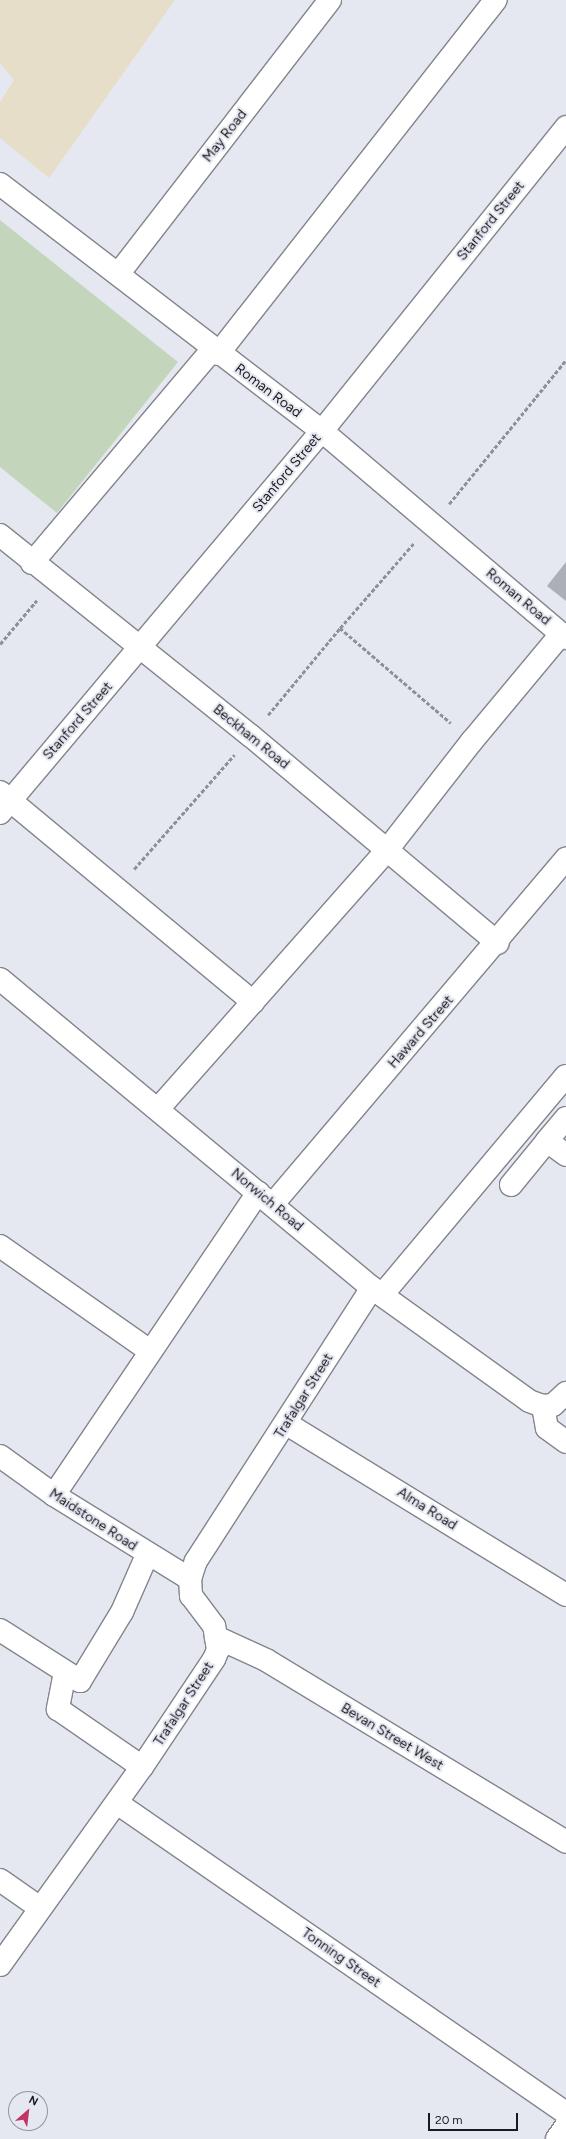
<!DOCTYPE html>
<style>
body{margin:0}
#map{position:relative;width:566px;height:2139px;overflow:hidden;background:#e5e8f1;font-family:Figtree,sans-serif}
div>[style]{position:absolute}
.education>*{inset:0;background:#e6dec8}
.green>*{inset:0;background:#c3d6bc}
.building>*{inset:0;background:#adafb7}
.path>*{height:2.5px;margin-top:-1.25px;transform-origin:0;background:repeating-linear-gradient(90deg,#8e9097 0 4px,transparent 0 6px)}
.roads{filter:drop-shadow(1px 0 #83858d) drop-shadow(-1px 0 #83858d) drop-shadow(0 1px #83858d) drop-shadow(0 -1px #83858d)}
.minor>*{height:22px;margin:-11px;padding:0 11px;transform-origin:11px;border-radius:11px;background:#fff}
span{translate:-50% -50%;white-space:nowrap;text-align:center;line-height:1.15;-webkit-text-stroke:4px #e5e8f1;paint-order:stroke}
.street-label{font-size:14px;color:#1a1b1e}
.north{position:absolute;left:8px;top:2091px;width:40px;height:40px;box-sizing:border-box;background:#e5e8f1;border:1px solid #94969d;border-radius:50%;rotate:28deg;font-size:11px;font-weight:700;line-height:16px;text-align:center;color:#1a1b1e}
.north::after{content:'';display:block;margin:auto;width:14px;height:18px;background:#c13464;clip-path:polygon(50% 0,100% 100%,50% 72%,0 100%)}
.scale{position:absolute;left:428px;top:2113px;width:90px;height:18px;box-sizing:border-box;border:2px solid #1a1b1e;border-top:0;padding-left:5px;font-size:12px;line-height:14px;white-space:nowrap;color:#1a1b1e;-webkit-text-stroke:3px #e5e8f1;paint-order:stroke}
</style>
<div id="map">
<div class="education">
<div style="clip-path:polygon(0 0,175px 0,49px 178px,0 138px,0 102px,14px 80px,0 63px)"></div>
</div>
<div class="green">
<div style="clip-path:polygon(0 220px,178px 362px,57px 513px,0 467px)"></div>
</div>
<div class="building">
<div style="clip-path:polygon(566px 562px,566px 601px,547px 586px)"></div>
</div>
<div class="path">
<div style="left:449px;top:504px;width:186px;rotate:-50.9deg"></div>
<div style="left:340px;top:628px;width:113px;rotate:-49deg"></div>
<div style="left:0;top:644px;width:57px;rotate:-49.9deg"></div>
<div style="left:268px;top:715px;width:113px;rotate:-50.4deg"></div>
<div style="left:340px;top:628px;width:146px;rotate:40.6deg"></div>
<div style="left:134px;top:869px;width:152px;rotate:-48.7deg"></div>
</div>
<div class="roads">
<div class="minor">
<div style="left:0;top:184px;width:406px;rotate:37.5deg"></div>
<div style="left:322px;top:431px;width:320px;rotate:40.3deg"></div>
<div style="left:119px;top:273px;width:345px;rotate:-52.3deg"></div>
<div style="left:218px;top:354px;width:450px;rotate:-51.9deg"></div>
<div style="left:0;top:535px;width:322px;rotate:38.7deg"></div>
<div style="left:251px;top:736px;width:322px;rotate:40deg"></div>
<div style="left:32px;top:563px;width:280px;rotate:-49.8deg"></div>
<div style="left:0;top:792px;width:329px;rotate:39.7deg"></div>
<div style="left:0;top:813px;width:500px;rotate:-49.9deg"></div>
<div style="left:322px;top:431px;width:390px;rotate:-51.2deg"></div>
<div style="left:0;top:979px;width:484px;rotate:39.7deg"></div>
<div style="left:372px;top:1288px;width:193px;rotate:35.7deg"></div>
<div style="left:529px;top:1401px;width:15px;rotate:20deg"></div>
<div style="left:158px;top:1109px;width:346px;rotate:-48.5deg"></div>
<div style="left:387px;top:850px;width:138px;rotate:-52.1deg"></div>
<div style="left:472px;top:741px;width:139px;rotate:-50.2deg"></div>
<div style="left:566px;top:1118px;width:30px;rotate:130deg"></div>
<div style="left:547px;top:1141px;width:24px;rotate:36deg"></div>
<div style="left:511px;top:1185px;width:57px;rotate:-50.7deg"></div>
<div style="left:273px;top:1204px;width:453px;rotate:-49.7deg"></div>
<div style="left:0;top:1246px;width:183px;rotate:35deg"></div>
<div style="left:382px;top:1295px;width:286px;rotate:-50deg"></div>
<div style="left:543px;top:1406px;width:22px;rotate:80deg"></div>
<div style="left:547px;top:1428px;width:24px;rotate:36deg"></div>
<div style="left:543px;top:1406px;width:10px;rotate:-6deg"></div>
<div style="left:553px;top:1405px;width:18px;rotate:-43deg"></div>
<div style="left:287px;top:1424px;width:327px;rotate:31.5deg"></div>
<div style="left:0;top:1456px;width:67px;rotate:35.8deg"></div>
<div style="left:54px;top:1495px;width:160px;rotate:31.7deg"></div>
<div style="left:54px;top:1495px;width:365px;rotate:-56deg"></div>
<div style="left:0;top:1630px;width:95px;rotate:32.5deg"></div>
<div style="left:80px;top:1681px;width:81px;rotate:-58.7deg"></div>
<div style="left:122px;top:1612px;width:62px;rotate:-66.3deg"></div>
<div style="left:216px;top:1637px;width:55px;rotate:24.7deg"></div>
<div style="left:266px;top:1660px;width:351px;rotate:31.2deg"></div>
<div style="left:65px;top:1672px;width:38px;rotate:101deg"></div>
<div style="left:58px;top:1709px;width:102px;rotate:34.6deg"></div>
<div style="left:117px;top:1803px;width:546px;rotate:34.62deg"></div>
<div style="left:0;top:1880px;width:49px;rotate:35deg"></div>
<div style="left:0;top:1965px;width:244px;rotate:-54.4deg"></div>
<div style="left:142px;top:1767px;width:130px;rotate:-56.3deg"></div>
<div style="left:214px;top:1659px;width:10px;rotate:-66deg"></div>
<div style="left:218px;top:1650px;width:24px;rotate:-99deg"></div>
<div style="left:214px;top:1626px;width:38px;rotate:-127deg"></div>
<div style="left:191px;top:1596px;width:17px;rotate:-93deg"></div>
<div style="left:190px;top:1579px;width:19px;rotate:-72deg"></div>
<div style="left:196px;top:1561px;width:325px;rotate:-57.2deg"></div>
<div style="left:557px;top:2139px;width:16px;rotate:-55deg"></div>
</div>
</div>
<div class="street-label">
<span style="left:225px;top:136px;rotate:-52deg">May Road</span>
<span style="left:491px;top:221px;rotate:-51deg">Stanford Street</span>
<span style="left:268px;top:391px;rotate:37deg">Roman Road</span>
<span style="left:287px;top:473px;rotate:-50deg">Stanford Street</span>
<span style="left:518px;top:597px;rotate:40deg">Roman Road</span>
<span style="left:78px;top:721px;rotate:-49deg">Stanford Street</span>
<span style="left:251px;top:737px;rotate:39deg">Beckham Road</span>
<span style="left:421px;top:1032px;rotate:-49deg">Haward Street</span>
<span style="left:267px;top:1200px;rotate:40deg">Norwich Road</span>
<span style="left:304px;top:1396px;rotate:-58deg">Trafalgar Street</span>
<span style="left:427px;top:1509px;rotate:32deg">Alma Road</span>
<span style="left:93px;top:1520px;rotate:33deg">Maidstone Road</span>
<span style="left:184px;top:1704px;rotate:-57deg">Trafalgar Street</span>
<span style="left:392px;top:1737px;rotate:31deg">Bevan Street West</span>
<span style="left:341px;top:1958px;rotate:35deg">Tonning Street</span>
</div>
<div class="north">N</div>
<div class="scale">20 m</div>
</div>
